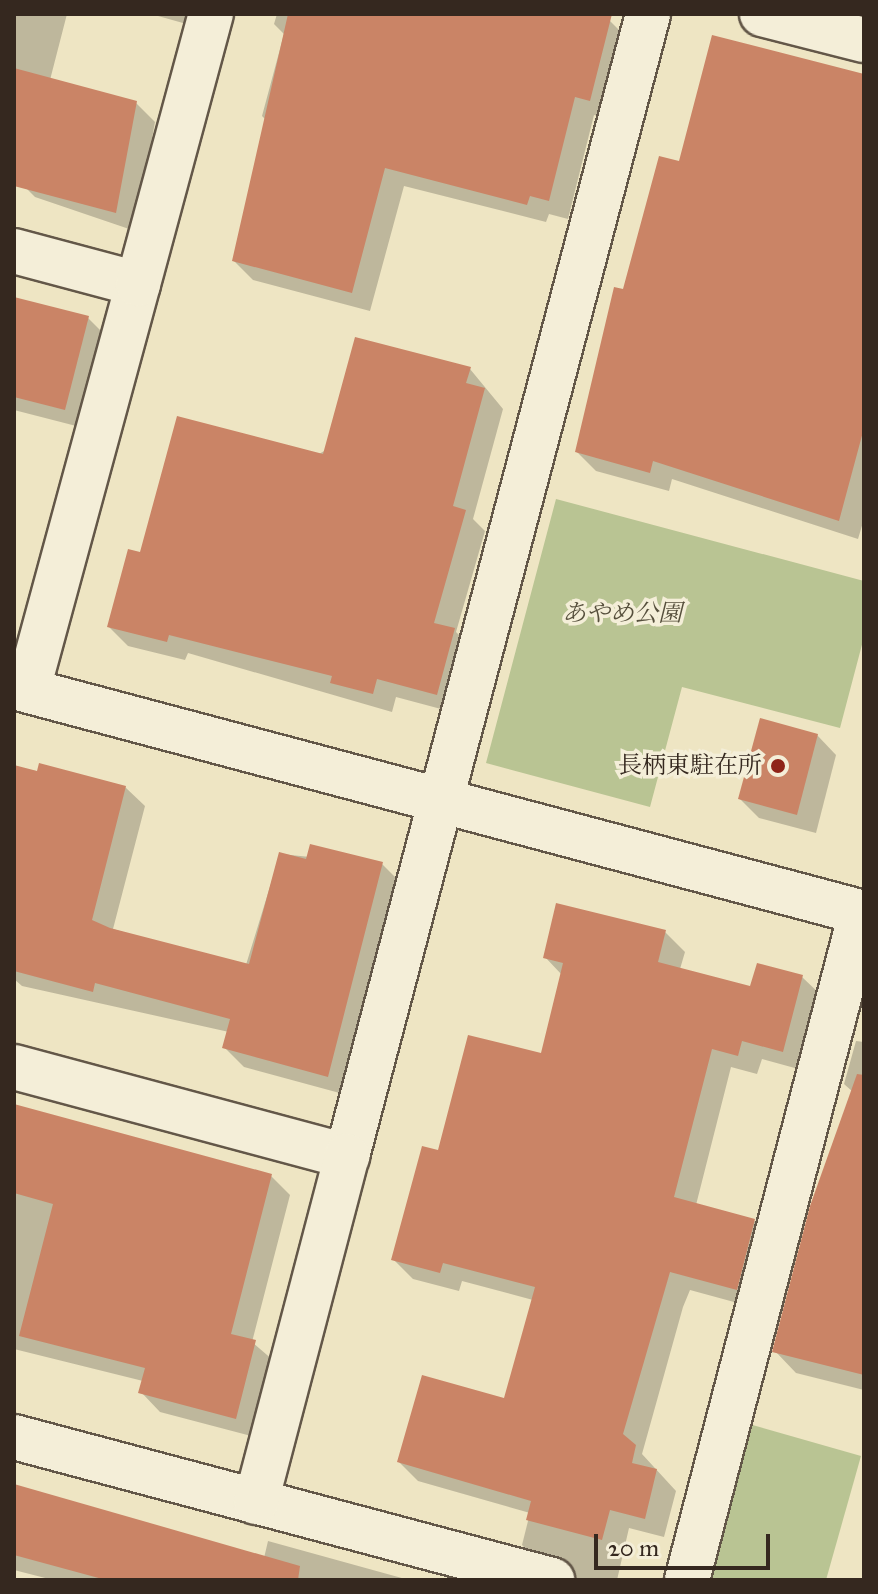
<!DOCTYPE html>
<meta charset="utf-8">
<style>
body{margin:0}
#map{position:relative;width:878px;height:1594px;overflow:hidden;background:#eee5c3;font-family:"IM FELL Great Primer","Noto Serif JP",serif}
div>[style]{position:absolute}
.green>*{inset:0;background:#b9c493}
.shadow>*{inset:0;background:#0003}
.building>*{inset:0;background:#ca8466}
.roads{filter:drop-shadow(2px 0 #635748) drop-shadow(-2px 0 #635748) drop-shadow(0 2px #635748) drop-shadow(0 -2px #635748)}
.minor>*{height:44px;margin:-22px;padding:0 22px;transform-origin:22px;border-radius:22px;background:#f4eed8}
.tertiary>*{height:44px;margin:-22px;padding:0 22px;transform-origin:22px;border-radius:22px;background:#f4eed8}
.dots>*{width:22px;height:22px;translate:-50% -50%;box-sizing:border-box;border:4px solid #f4eed8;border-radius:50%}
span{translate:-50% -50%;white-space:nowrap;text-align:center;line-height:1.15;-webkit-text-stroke:7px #f4eed8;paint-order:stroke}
.park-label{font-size:24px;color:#564f3c;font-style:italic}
.poi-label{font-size:24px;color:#35281f}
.right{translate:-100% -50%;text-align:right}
.frame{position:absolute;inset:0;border:16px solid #35281f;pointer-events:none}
.scale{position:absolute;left:594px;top:1534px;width:176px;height:36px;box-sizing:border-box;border:4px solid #35281f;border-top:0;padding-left:10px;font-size:24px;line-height:28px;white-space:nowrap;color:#35281f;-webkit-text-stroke:6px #f4eed8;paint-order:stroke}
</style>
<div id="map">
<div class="green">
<div style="clip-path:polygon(556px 499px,864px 581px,864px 637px,840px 728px,682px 687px,650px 807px,486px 763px)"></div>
<div style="clip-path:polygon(749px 1424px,861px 1456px,826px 1580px,705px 1580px)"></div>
</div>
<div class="shadow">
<div style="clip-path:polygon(14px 14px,67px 14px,50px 80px,136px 103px,155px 122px,135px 231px,35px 197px,16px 178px)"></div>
<div style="clip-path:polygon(151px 14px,193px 14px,190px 25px)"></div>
<div style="clip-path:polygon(277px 14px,584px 14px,610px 21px,629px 40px,609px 119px,594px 115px,568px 219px,549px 214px,546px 222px,404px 186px,370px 311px,253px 280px,234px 261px,270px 124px,262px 116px,284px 34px,274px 24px)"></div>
<div style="clip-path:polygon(864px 78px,864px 519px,858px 539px,672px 479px,669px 491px,596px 471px,577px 452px,624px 291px,680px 163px)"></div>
<div style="clip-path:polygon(14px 315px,88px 318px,107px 337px,84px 428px,14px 410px)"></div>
<div style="clip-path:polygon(470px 369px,503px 409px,473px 519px,485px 531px,456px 632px,473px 649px,456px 713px,396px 697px,392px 712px,188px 653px,185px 660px,128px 646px,109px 627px,141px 554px)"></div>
<div style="clip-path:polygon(817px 735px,836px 755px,816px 833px,759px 818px,740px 799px)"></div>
<div style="clip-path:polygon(14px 767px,125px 787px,145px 806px,113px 929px,245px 968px,280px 854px,382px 864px,401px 883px,347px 1095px,244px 1067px,225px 1048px,229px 1032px,22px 986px,14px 979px)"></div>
<div style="clip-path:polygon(665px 932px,685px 952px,680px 969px,752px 989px,802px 977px,822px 996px,802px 1070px,762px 1059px,757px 1074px,731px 1067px,696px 1205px,754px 1221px,774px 1240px,756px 1308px,690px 1290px,683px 1307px,642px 1454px,676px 1491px,664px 1537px,629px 1528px,617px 1580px,578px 1580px,541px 1564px,522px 1545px,530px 1513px,418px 1481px,399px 1462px,505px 1400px,533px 1300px,462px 1281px,459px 1291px,413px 1279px,393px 1259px,440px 1152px,542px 1056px,562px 975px,545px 957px)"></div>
<div style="clip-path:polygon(856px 1041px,864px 1042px,864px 1390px,796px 1373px,775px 1351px,853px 1092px,844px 1084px)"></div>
<div style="clip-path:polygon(14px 1107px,271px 1176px,290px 1195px,252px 1342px,274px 1361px,255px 1437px,160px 1412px,141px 1392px,143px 1381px,14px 1349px)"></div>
<div style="clip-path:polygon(14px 1487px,264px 1558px,268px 1541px,409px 1580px,53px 1580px,14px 1570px)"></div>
</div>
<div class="building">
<div style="clip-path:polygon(288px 14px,612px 14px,590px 101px,575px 97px,549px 201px,530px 196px,527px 205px,385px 168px,352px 293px,232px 261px)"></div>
<div style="clip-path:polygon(712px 35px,864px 74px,864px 428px,839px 521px,653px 461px,650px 473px,575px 452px,614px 287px,623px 289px,659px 156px,679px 161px)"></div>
<div style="clip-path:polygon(14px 68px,137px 101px,116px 213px,14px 186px)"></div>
<div style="clip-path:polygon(14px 297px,89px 316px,65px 410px,14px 397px)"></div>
<div style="clip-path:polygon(355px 337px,471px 367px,466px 383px,485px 388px,453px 506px,466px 510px,434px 623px,455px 628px,437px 695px,377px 679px,373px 694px,330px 683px,332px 676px,169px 635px,167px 642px,107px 627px,128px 549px,140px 552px,177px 416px,323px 454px)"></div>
<div style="clip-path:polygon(760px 718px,818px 734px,797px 815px,738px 799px)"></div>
<div style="clip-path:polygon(39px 763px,126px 786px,92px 920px,110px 928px,249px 964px,279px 852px,306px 859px,310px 844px,383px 862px,328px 1077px,222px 1048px,230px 1019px,95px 983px,93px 992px,14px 971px,14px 765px,37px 771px)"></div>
<div style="clip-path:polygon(556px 903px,666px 930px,658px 962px,750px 986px,757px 963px,803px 975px,783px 1052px,742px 1041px,738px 1056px,712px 1049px,674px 1197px,755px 1219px,737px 1290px,670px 1272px,623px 1434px,636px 1445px,632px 1463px,657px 1469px,645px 1519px,610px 1510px,602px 1540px,526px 1520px,531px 1501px,397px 1462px,422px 1375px,504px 1398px,535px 1287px,443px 1263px,440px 1273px,391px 1260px,422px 1146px,438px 1150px,468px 1035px,541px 1053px,563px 963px,543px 958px)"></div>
<div style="clip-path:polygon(857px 1074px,864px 1075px,864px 1375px,772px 1352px,810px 1206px)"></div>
<div style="clip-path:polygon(14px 1104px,272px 1174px,231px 1334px,256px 1340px,236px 1419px,138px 1393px,145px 1368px,19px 1336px,53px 1204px,14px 1193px)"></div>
<div style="clip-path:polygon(14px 1484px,300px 1566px,298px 1580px,106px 1580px,14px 1555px)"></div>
</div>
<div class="roads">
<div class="minor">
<div style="left:762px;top:14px;width:105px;rotate:14.3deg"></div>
<div style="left:14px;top:251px;width:128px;rotate:14.9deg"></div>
<div style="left:138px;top:284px;width:421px;rotate:105.2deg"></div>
<div style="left:138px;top:284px;width:280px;rotate:-74.9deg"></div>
<div style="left:14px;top:1067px;width:345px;rotate:15deg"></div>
<div style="left:347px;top:1156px;width:1181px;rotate:-75.23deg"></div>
<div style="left:14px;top:1437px;width:557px;rotate:14.89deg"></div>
<div style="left:256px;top:1502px;width:358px;rotate:-75.3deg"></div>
<div style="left:687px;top:1580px;width:689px;rotate:-75.38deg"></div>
</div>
<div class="tertiary">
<div style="left:14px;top:687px;width:880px;rotate:14.89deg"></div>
</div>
</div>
<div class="dots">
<div style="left:778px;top:766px;background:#8f2418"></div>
</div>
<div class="park-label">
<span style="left:622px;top:614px">あやめ公園</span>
</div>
<div class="poi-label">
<span class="right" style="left:762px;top:766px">長柄東駐在所</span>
</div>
<div class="frame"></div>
<div class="scale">20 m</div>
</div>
